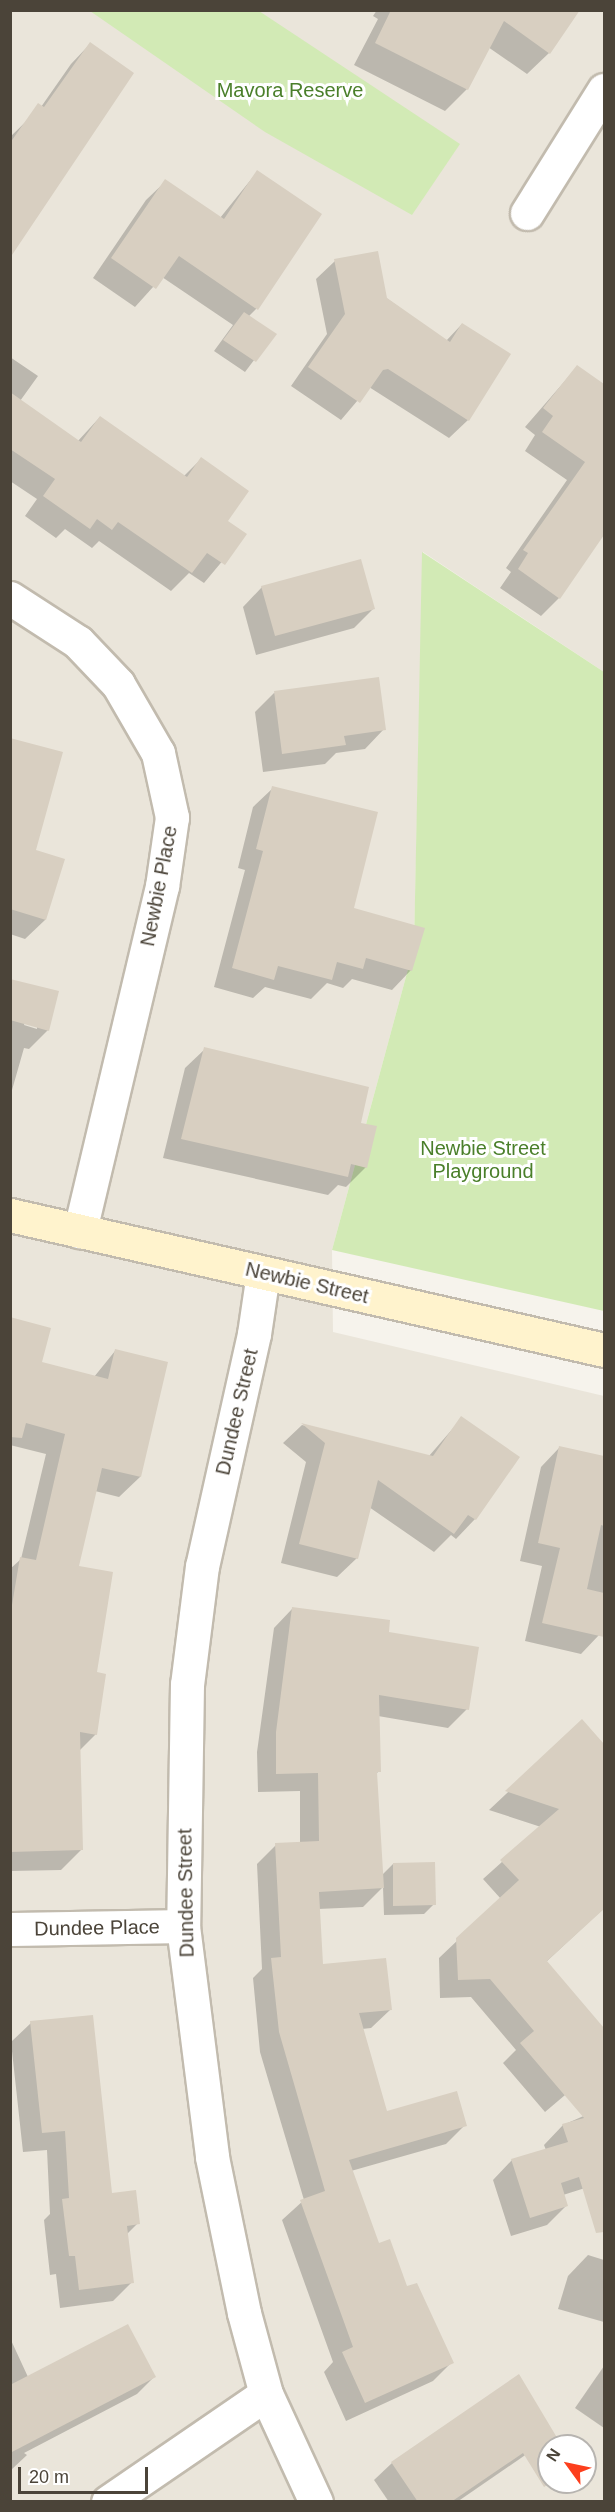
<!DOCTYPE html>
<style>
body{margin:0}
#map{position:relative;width:615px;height:2512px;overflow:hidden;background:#f6f3ec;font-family:Helvetica,sans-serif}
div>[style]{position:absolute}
.residential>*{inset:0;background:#eae5da}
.green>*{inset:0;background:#d2eab5}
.shadow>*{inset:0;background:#0003}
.building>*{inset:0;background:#d8cfc1}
.roads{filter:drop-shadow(2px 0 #c2bbae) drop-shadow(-2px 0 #c2bbae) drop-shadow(0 2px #c2bbae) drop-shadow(0 -2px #c2bbae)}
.street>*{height:33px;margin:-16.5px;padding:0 16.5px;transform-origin:16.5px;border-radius:16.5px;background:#fff}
.secondary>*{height:33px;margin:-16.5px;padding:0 16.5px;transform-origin:16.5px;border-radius:16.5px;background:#fff3cd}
span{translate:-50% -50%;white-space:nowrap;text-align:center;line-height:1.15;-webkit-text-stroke:6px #fff;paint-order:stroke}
.park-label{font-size:20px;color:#4a7f2a}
.street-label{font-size:20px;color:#4b4439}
.frame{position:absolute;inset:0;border:12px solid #4b4439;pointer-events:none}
.north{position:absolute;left:537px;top:2434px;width:60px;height:60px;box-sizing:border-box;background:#fff;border:2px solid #b7b4b0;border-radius:50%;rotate:303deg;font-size:16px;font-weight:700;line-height:24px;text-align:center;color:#4b4439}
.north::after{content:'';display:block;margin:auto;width:21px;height:27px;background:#fc3f1d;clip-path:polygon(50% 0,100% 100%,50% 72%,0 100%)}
.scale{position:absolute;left:18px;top:2467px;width:130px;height:27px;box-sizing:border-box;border:3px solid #4b4439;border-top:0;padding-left:8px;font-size:18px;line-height:21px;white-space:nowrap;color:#4b4439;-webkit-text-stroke:4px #fff;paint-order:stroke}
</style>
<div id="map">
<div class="residential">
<div style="clip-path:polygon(evenodd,11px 11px,604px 11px,604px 672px,423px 552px,414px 947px,332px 1250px,333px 1332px,604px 1396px,604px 2501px,11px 2502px,11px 11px,549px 2446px,585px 2446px,585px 2482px,549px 2482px,549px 2446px)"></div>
</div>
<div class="green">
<div style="clip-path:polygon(90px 11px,259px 11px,460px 144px,412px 215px,265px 132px)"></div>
<div style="clip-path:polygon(422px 552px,604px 672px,604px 1311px,332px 1250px,414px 947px)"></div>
</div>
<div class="shadow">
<div style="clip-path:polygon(377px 10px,578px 10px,549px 53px,527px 74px,488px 47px,467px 89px,445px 111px,354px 65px,378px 19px,373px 16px)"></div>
<div style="clip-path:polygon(90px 44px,10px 250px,10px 137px,41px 107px,71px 64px)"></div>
<div style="clip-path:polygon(257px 172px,256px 309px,249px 316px,274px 334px,245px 372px,214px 351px,233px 325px,162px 277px,135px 307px,93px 278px,146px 200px,166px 181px,220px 218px)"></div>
<div style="clip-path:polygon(335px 261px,446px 341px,462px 324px,468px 420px,449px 438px,369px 387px,341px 420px,291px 386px,327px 334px,316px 279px)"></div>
<div style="clip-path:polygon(10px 357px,38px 376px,20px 401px,77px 442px,100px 417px,184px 476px,201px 459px,226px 522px,245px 534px,204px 583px,189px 573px,171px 591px,99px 541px,92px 548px,65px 529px,56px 538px,25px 516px,37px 499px,10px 481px)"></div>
<div style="clip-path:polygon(577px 367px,604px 386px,604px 431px,598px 440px,604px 444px,604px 533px,559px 598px,541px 616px,500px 588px,511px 572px,506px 568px,567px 480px,525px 451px,535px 435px,525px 427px)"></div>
<div style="clip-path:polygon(262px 587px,373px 609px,354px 628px,256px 655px,243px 607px)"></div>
<div style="clip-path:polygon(274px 693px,384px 729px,365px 749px,336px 753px,325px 764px,263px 772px,255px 712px)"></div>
<div style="clip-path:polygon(10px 740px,34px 851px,63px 860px,45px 920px,25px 939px,10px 934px)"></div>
<div style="clip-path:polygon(273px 788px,352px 909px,411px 970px,392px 990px,352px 979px,343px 988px,327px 983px,311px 999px,265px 987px,253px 998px,214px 987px,245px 870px,238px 868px,253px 807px)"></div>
<div style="clip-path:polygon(evenodd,10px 981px,48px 1030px,29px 1049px,24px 1048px,10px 1097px,10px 981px,25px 1022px,37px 1026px,37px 1029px,24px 1025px,25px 1022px)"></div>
<div style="clip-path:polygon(205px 1049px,359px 1124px,366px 1167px,346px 1187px,338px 1185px,328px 1195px,163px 1158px,185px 1068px)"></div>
<div style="clip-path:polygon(10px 1319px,41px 1363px,94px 1377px,115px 1351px,166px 1363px,140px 1477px,119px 1497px,95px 1491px,77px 1568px,95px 1674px,96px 1734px,79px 1751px,82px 1849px,61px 1870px,10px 1871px,10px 1569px,21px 1559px,46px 1454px,10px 1445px)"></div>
<div style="clip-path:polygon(462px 1418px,518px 1458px,475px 1519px,456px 1539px,451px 1535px,434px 1552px,369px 1507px,357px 1558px,337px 1577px,281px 1563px,306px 1462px,283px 1443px,302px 1425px,429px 1456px)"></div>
<div style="clip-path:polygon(559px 1448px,604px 1457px,604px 1615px,599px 1635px,581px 1654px,525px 1641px,542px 1566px,520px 1561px,541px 1467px)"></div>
<div style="clip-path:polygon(292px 1609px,387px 1633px,467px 1709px,448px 1728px,378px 1716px,379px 1771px,375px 1775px,381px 1876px,393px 1864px,434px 1904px,424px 1914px,384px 1915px,383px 1887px,363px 1907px,318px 1909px,321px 1966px,390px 2010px,371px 2028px,362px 2029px,386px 2113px,465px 2125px,446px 2144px,351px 2171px,378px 2245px,452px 2362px,433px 2381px,346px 2421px,324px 2372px,333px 2362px,282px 2220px,304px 2200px,260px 2052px,253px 1978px,262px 1969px,257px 1864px,276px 1845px,300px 1843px,300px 1791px,258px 1792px,257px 1752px,274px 1628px)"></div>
<div style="clip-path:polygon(582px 1722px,604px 1746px,604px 1834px,575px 1861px,604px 1894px,604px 1908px,546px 1962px,604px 2030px,604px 2062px,545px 2112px,503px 2063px,516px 2050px,471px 1997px,440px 1998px,439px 1958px,501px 1899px,483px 1879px,541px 1827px,489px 1810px)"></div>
<div style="clip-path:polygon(31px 2023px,110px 2195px,138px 2223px,126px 2235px,132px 2282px,113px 2301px,60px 2308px,56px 2274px,50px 2275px,44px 2220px,50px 2214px,47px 2150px,23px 2152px,11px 2042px)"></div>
<div style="clip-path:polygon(604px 2107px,604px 2182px,563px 2195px,566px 2206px,547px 2225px,511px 2236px,493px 2180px,512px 2160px,546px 2150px,544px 2145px,563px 2125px)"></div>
<div style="clip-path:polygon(588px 2255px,604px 2260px,604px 2322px,558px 2309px,568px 2276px)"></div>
<div style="clip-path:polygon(10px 2338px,28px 2377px,154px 2377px,137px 2394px,24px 2453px,27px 2455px,10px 2471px)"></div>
<div style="clip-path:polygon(604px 2366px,604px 2428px,575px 2408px)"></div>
<div style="clip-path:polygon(534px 2449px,457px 2502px,389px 2502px,374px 2480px,392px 2463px)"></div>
</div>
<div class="building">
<div style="clip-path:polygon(391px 10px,580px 10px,550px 54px,504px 21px,468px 90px,375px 43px)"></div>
<div style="clip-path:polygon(90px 42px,134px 73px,10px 258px,10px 143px,38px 103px,44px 107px)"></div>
<div style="clip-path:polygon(257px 170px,322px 214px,258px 310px,179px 256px,156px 289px,111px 258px,165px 179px,224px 219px)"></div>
<div style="clip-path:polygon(378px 251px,387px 298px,450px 342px,462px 323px,511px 354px,469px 421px,388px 369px,383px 370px,360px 403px,308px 367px,345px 314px,334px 259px)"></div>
<div style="clip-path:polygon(244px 312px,277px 334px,256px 362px,223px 340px)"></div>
<div style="clip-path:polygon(577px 365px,604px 384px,604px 535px,560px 599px,518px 569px,528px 553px,523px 550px,585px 462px,542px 432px,553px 416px,543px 408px)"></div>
<div style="clip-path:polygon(10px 392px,81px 442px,100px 416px,187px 477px,201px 457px,249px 491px,228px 521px,247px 534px,225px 565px,207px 553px,192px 573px,118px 522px,112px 530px,97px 519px,90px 529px,43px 496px,55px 479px,10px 449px)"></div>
<div style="clip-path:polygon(361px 559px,375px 609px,275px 636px,261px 586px)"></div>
<div style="clip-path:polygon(379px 677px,386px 730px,344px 736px,346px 745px,282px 754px,274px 691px)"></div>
<div style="clip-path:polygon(10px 738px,63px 752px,36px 850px,65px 859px,46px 920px,10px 909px)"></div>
<div style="clip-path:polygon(272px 786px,378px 812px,354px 908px,425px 928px,412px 971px,366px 958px,363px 969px,337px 962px,332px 980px,278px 966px,274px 980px,232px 968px,263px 851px,256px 849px)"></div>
<div style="clip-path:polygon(10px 979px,59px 991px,49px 1031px,10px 1020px)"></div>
<div style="clip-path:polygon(204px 1047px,369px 1087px,361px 1123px,377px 1126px,367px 1168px,351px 1164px,348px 1177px,181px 1139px)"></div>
<div style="clip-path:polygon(10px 1317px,51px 1328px,42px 1362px,108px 1379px,115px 1349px,168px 1362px,141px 1477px,102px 1468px,79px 1566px,113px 1572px,97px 1672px,106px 1674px,97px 1735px,80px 1732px,83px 1850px,10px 1852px,10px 1617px,20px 1557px,36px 1560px,65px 1434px,26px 1423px,22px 1438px,10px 1437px)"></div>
<div style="clip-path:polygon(461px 1416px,520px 1457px,476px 1520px,468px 1515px,454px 1534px,378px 1480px,358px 1559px,299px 1544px,325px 1443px,301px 1423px,433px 1456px)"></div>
<div style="clip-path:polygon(559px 1446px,604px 1456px,604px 1526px,601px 1525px,587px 1589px,604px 1593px,604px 1637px,542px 1623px,560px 1548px,538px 1543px)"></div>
<div style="clip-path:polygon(292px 1607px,390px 1620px,389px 1632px,479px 1647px,469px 1710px,379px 1695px,381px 1772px,377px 1772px,384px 1888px,319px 1892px,323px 1964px,386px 1958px,392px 2010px,359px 2013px,387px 2111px,457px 2091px,467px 2126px,349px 2160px,379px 2243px,390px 2239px,407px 2286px,417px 2283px,454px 2363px,365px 2403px,342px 2352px,353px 2347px,300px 2200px,325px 2191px,279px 2032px,271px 1958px,281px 1957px,275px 1843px,319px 1841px,318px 1773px,276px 1774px,276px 1732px)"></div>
<div style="clip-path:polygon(582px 1719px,604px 1744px,604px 1909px,547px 1961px,604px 2028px,604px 2232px,596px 2233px,579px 2177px,561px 2183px,568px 2206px,530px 2218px,511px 2159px,568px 2142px,562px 2124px,584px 2118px,520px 2043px,534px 2031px,490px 1979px,458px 1980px,456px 1938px,519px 1880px,500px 1860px,559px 1809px,505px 1791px)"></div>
<div style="clip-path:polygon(435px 1862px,436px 1905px,393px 1906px,393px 1863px)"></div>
<div style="clip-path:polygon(93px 2015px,112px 2193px,136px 2190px,140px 2224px,127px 2226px,134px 2283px,79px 2290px,75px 2256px,69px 2256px,62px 2199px,69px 2198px,65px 2131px,42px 2133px,30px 2021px)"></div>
<div style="clip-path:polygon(128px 2324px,156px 2377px,10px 2453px,10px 2385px)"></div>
<div style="clip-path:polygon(519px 2374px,562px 2446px,549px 2446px,549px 2482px,552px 2482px,544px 2487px,523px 2453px,451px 2502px,418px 2502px,391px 2462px)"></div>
</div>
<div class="roads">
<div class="street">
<div style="left:527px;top:213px;width:145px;rotate:-58deg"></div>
<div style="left:10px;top:598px;width:81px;rotate:32.9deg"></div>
<div style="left:78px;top:642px;width:58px;rotate:46.4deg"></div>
<div style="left:118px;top:684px;width:80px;rotate:59.9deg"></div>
<div style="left:158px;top:753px;width:66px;rotate:77.7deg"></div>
<div style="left:172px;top:817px;width:70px;rotate:98.2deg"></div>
<div style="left:162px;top:886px;width:355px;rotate:103.4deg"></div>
<div style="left:263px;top:1273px;width:62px;rotate:98.4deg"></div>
<div style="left:254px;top:1334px;width:238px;rotate:102.6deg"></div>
<div style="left:202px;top:1566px;width:119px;rotate:97.2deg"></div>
<div style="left:187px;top:1684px;width:242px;rotate:90.9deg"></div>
<div style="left:183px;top:1926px;width:233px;rotate:82.8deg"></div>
<div style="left:212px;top:2157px;width:159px;rotate:78.4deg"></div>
<div style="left:244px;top:2313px;width:84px;rotate:74.8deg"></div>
<div style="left:266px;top:2394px;width:119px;rotate:65.2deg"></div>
<div style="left:10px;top:1929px;width:173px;rotate:-1deg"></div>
<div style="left:108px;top:2502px;width:191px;rotate:-34.4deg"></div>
</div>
<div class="secondary">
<div style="left:10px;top:1215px;width:609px;rotate:12.8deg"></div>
</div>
</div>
<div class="park-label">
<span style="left:290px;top:90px">Mavora Reserve</span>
<span style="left:483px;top:1160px">Newbie Street<br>Playground</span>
</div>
<div class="street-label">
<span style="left:159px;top:886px;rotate:-79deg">Newbie Place</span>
<span style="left:307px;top:1283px;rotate:13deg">Newbie Street</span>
<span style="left:237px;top:1412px;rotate:-77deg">Dundee Street</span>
<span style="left:186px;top:1893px;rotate:-91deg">Dundee Street</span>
<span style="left:97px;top:1928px;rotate:-1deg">Dundee Place</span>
</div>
<div class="frame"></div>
<div class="north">N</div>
<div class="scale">20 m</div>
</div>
